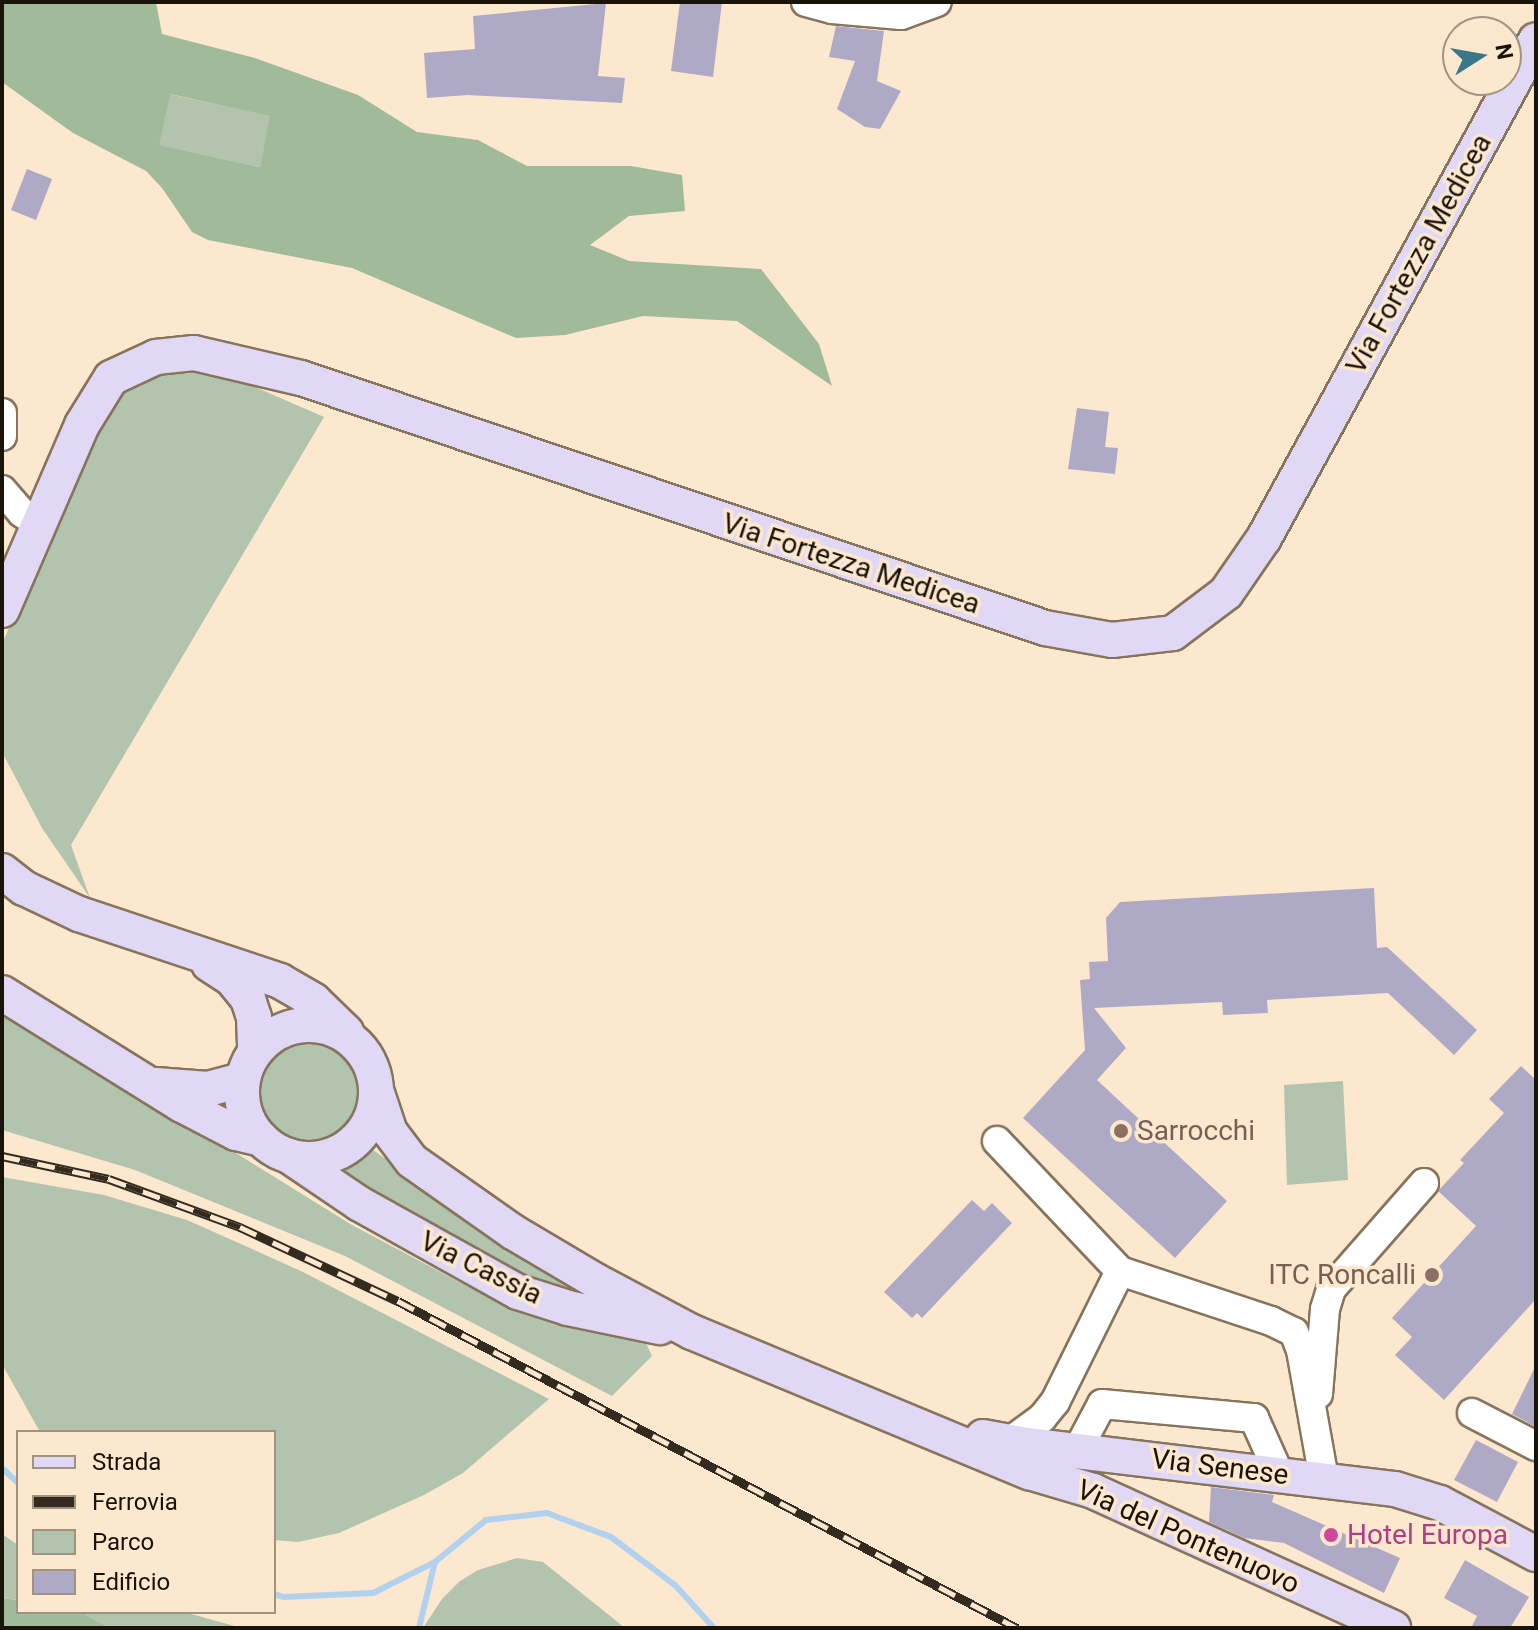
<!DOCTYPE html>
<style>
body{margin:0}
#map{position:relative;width:1538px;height:1630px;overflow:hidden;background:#fce8ce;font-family:Roboto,sans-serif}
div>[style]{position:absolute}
.green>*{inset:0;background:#b3c4ae}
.round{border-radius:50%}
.forest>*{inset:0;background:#a1bb9a}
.stream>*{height:6px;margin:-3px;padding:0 3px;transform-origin:3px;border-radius:3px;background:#b1d1ef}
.building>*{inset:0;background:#aeaac6}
.roads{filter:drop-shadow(2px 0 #86745d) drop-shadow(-2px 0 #86745d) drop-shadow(0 2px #86745d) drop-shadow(0 -2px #86745d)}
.minor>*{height:28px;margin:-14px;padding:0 14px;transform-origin:14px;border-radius:14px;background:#fff}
.major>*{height:34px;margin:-17px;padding:0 17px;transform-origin:17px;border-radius:17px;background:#e0d8f5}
.major>.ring{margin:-17px;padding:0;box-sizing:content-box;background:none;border:34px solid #e0d8f5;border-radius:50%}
.rail>*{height:9px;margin-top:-4.5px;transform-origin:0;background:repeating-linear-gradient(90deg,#fce8ce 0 18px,#342b20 0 36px);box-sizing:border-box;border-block:2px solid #342b20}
.dots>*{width:22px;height:22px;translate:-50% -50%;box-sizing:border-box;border:4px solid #fce8ce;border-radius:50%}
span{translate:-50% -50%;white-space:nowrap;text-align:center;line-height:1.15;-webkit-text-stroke:7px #fce8ce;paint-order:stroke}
.street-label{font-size:28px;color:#1a130a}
.education-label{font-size:28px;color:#785e54}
.left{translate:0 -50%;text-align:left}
.right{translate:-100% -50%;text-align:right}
.hotel-label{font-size:28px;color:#b23c85}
.frame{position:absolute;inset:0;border:4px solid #1a130a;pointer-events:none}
.legend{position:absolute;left:16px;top:1430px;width:260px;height:184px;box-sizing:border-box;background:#fce8ce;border:2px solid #a29380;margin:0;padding:10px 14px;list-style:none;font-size:24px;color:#1a130a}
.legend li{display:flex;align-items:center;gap:16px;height:40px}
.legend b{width:40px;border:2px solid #a29380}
.north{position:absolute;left:1442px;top:16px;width:80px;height:80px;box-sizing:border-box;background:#fce8ce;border:2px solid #a29380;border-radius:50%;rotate:79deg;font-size:22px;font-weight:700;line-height:32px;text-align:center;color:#1a130a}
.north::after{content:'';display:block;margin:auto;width:28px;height:36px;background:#37788a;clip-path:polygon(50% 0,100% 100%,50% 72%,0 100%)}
</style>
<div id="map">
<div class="green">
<div style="clip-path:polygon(169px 94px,271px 116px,260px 167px,158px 145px)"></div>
<div style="clip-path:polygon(195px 373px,246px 383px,324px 417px,71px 845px,90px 898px,42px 828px,2px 752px,2px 645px,80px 449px,119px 392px,160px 374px)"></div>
<div style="clip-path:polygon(2px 1014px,53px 1040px,352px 1225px,493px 1300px,591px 1331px,641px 1332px,652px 1356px,612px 1396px,345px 1256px,135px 1170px,2px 1130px)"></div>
<div class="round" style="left:255px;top:1040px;width:104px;height:104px"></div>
<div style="clip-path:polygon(1343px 1081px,1348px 1180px,1287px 1185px,1284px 1085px)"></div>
<div style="clip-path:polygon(369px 1147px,492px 1235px,607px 1305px,493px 1268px,334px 1169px)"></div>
<div style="clip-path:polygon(2px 1177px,104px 1195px,187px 1220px,301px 1271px,549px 1399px,463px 1473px,424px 1495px,339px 1533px,298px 1542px,274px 1540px,274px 1432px,40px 1432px,2px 1364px)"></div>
<div style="clip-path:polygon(2px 1534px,18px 1545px,18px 1600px,2px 1598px)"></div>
<div style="clip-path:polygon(517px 1558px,543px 1562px,625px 1628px,423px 1628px,442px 1599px,460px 1581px,478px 1570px)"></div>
<div style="clip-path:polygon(81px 1612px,184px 1612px,242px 1628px,110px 1628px)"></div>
</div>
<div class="forest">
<div style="clip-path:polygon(evenodd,2px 2px,156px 2px,162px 34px,255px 58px,358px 95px,417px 132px,478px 140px,527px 166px,631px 166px,682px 175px,685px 211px,629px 216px,590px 245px,629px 261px,761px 269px,819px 344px,832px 386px,737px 321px,643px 316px,565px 335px,516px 338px,352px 268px,208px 240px,192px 232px,162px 188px,146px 171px,73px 133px,2px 82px,2px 2px,170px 94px,270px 116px,260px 167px,159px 145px,170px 94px)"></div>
<div style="clip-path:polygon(2px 1598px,18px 1600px,18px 1612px,81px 1612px,110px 1628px,2px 1628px)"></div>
</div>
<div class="stream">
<div style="left:2px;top:1468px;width:22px;rotate:43deg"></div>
<div style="left:274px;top:1594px;width:10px;rotate:17deg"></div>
<div style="left:284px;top:1597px;width:89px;rotate:-2.6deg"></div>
<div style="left:373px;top:1593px;width:69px;rotate:-26.6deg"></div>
<div style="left:435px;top:1562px;width:66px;rotate:-39.5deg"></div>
<div style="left:486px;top:1520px;width:61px;rotate:-6.5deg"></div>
<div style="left:547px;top:1513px;width:68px;rotate:20.6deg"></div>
<div style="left:611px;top:1537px;width:80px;rotate:36.9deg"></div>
<div style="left:675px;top:1585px;width:58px;rotate:47.8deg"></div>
<div style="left:419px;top:1628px;width:68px;rotate:-76.4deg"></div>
</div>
<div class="building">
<div style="clip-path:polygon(680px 2px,722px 2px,713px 77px,671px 71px)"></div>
<div style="clip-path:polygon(606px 3px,598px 76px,625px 78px,622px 103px,467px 95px,427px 98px,424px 53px,475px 49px,473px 16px)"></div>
<div style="clip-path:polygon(836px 26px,884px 31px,877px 81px,901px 91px,880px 129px,865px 127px,837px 109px,855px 61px,829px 57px)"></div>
<div style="clip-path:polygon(27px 169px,52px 179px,36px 220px,11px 210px)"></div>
<div style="clip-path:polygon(1077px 408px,1109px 412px,1105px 447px,1118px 448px,1115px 474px,1068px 469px)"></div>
<div style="clip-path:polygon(1374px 888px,1377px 948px,1387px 947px,1477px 1030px,1454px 1055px,1388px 993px,1267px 1000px,1268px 1013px,1223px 1015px,1222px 1002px,1094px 1008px,1126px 1048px,1097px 1080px,1227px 1201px,1175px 1258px,1023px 1118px,1085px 1050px,1080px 980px,1090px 979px,1089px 962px,1108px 961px,1106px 918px,1120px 902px)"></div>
<div style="clip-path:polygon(1521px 1066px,1536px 1080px,1536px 1299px,1444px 1400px,1395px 1355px,1412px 1337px,1392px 1318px,1476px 1226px,1438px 1191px,1464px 1163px,1460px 1160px,1504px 1113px,1489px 1099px)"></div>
<div style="clip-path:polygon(972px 1200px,984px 1211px,992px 1203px,1012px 1223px,922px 1318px,917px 1313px,912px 1318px,884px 1292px)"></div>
<div style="clip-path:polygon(1536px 1365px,1536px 1427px,1512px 1414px)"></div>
<div style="clip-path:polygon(1476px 1440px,1518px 1462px,1497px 1502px,1454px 1480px)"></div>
<div style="clip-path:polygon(1211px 1487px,1274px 1495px,1272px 1502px,1400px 1558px,1384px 1593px,1284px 1543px,1244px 1538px,1209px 1522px)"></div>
<div style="clip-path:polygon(1465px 1560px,1529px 1597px,1510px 1628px,1471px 1628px,1477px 1616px,1444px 1598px)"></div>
</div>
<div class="roads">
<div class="minor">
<div style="left:806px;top:2px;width:27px;rotate:15deg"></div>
<div style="left:832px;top:9px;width:69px;rotate:5deg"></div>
<div style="left:901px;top:15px;width:38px;rotate:-20deg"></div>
<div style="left:2px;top:413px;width:23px;rotate:90deg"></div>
<div style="left:2px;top:490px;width:30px;rotate:49deg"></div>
<div style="left:22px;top:513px;width:22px;rotate:34deg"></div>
<div style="left:997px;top:1141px;width:179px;rotate:46.6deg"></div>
<div style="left:1318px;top:1394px;width:85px;rotate:-85.3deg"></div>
<div style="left:1325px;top:1309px;width:21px;rotate:-73deg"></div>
<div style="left:1331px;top:1289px;width:141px;rotate:-48.7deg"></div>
<div style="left:1472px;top:1413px;width:72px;rotate:27.3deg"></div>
<div style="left:1009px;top:1442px;width:41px;rotate:-36deg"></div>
<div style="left:1042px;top:1418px;width:21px;rotate:-51deg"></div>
<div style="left:1055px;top:1402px;width:146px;rotate:-63.6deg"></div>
<div style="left:1120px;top:1271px;width:159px;rotate:18.3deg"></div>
<div style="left:1271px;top:1321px;width:25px;rotate:26deg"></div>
<div style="left:1294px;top:1332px;width:19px;rotate:69deg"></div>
<div style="left:1301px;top:1350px;width:131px;rotate:79.9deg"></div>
<div style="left:1077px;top:1451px;width:53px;rotate:-62deg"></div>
<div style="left:1102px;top:1404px;width:153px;rotate:5.3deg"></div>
<div style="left:1254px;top:1418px;width:61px;rotate:65.9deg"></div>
</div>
<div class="major">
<div style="left:2px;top:610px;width:202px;rotate:-66.6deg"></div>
<div style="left:82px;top:425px;width:55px;rotate:-58.3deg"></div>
<div style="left:111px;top:378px;width:50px;rotate:-25deg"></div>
<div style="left:156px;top:357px;width:38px;rotate:-6deg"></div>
<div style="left:194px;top:353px;width:110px;rotate:13.2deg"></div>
<div style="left:301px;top:378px;width:785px;rotate:18.57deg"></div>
<div style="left:1045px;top:628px;width:68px;rotate:10.2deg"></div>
<div style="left:1112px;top:640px;width:61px;rotate:-6.5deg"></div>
<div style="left:1173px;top:633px;width:66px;rotate:-37deg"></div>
<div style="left:1226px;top:593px;width:67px;rotate:-55.4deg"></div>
<div style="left:1264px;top:538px;width:567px;rotate:-61.36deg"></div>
<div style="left:2px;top:871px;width:28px;rotate:38deg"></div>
<div style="left:24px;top:888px;width:61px;rotate:25.3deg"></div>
<div style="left:79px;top:914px;width:212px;rotate:18.4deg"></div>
<div style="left:280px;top:981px;width:39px;rotate:30deg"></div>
<div style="left:314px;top:1001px;width:45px;rotate:44.1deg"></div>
<div style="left:209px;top:964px;width:27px;rotate:33deg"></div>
<div style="left:232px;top:979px;width:26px;rotate:51deg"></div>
<div style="left:248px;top:999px;width:19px;rotate:72deg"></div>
<div style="left:254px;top:1017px;width:33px;rotate:88deg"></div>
<div style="left:2px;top:993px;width:212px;rotate:31.9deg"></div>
<div style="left:182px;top:1105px;width:61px;rotate:27.4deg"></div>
<div style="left:236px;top:1133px;width:26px;rotate:13deg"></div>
<div class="ring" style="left:242px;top:1025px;width:100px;height:100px"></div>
<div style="left:156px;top:1085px;width:52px;rotate:4.4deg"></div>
<div style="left:208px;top:1089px;width:35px;rotate:-15deg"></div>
<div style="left:376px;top:1090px;width:44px;rotate:71.6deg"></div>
<div style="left:390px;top:1132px;width:36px;rotate:53deg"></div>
<div style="left:412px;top:1161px;width:123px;rotate:35.1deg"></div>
<div style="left:513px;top:1232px;width:96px;rotate:30.6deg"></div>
<div style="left:596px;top:1281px;width:109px;rotate:28deg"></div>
<div style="left:692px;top:1332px;width:365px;rotate:22.6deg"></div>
<div style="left:1029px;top:1472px;width:67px;rotate:16.5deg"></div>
<div style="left:1093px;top:1491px;width:330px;rotate:24.5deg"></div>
<div style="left:289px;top:1156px;width:86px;rotate:34.1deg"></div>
<div style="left:360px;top:1204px;width:181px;rotate:29.1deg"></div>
<div style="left:518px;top:1292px;width:52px;rotate:17.7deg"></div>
<div style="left:568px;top:1308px;width:94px;rotate:11.7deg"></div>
<div style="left:983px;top:1437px;width:44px;rotate:10.5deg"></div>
<div style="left:1026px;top:1445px;width:372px;rotate:6.8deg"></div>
<div style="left:1395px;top:1489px;width:47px;rotate:17.3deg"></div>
<div style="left:1440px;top:1503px;width:109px;rotate:28deg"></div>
</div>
</div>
<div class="rail">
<div style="left:2px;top:1156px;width:109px;rotate:12.1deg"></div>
<div style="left:109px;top:1179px;width:140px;rotate:20.1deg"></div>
<div style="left:240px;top:1227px;width:174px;rotate:25.1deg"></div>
<div style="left:398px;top:1301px;width:700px;rotate:27.85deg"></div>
</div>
<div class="dots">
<div style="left:1121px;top:1131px;background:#8d6e63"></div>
<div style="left:1432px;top:1275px;background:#8d6e63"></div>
<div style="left:1331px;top:1535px;background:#d1479c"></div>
</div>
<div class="street-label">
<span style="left:1419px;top:254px;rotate:-61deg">Via Fortezza Medicea</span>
<span style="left:851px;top:564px;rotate:18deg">Via Fortezza Medicea</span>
<span style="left:481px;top:1268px;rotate:26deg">Via Cassia</span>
<span style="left:1220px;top:1467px;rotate:7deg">Via Senese</span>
<span style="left:1188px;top:1537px;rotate:24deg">Via del Pontenuovo</span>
</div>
<div class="education-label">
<span class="left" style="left:1137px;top:1131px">Sarrocchi</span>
<span class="right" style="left:1416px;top:1275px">ITC Roncalli</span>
</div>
<div class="hotel-label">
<span class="left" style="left:1347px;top:1535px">Hotel Europa</span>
</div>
<div class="frame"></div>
<ul class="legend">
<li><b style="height:10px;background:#e0d8f5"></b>Strada</li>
<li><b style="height:10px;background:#342b20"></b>Ferrovia</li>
<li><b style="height:22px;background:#b3c4ae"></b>Parco</li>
<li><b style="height:22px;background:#aeaac6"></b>Edificio</li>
</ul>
<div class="north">N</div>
</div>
